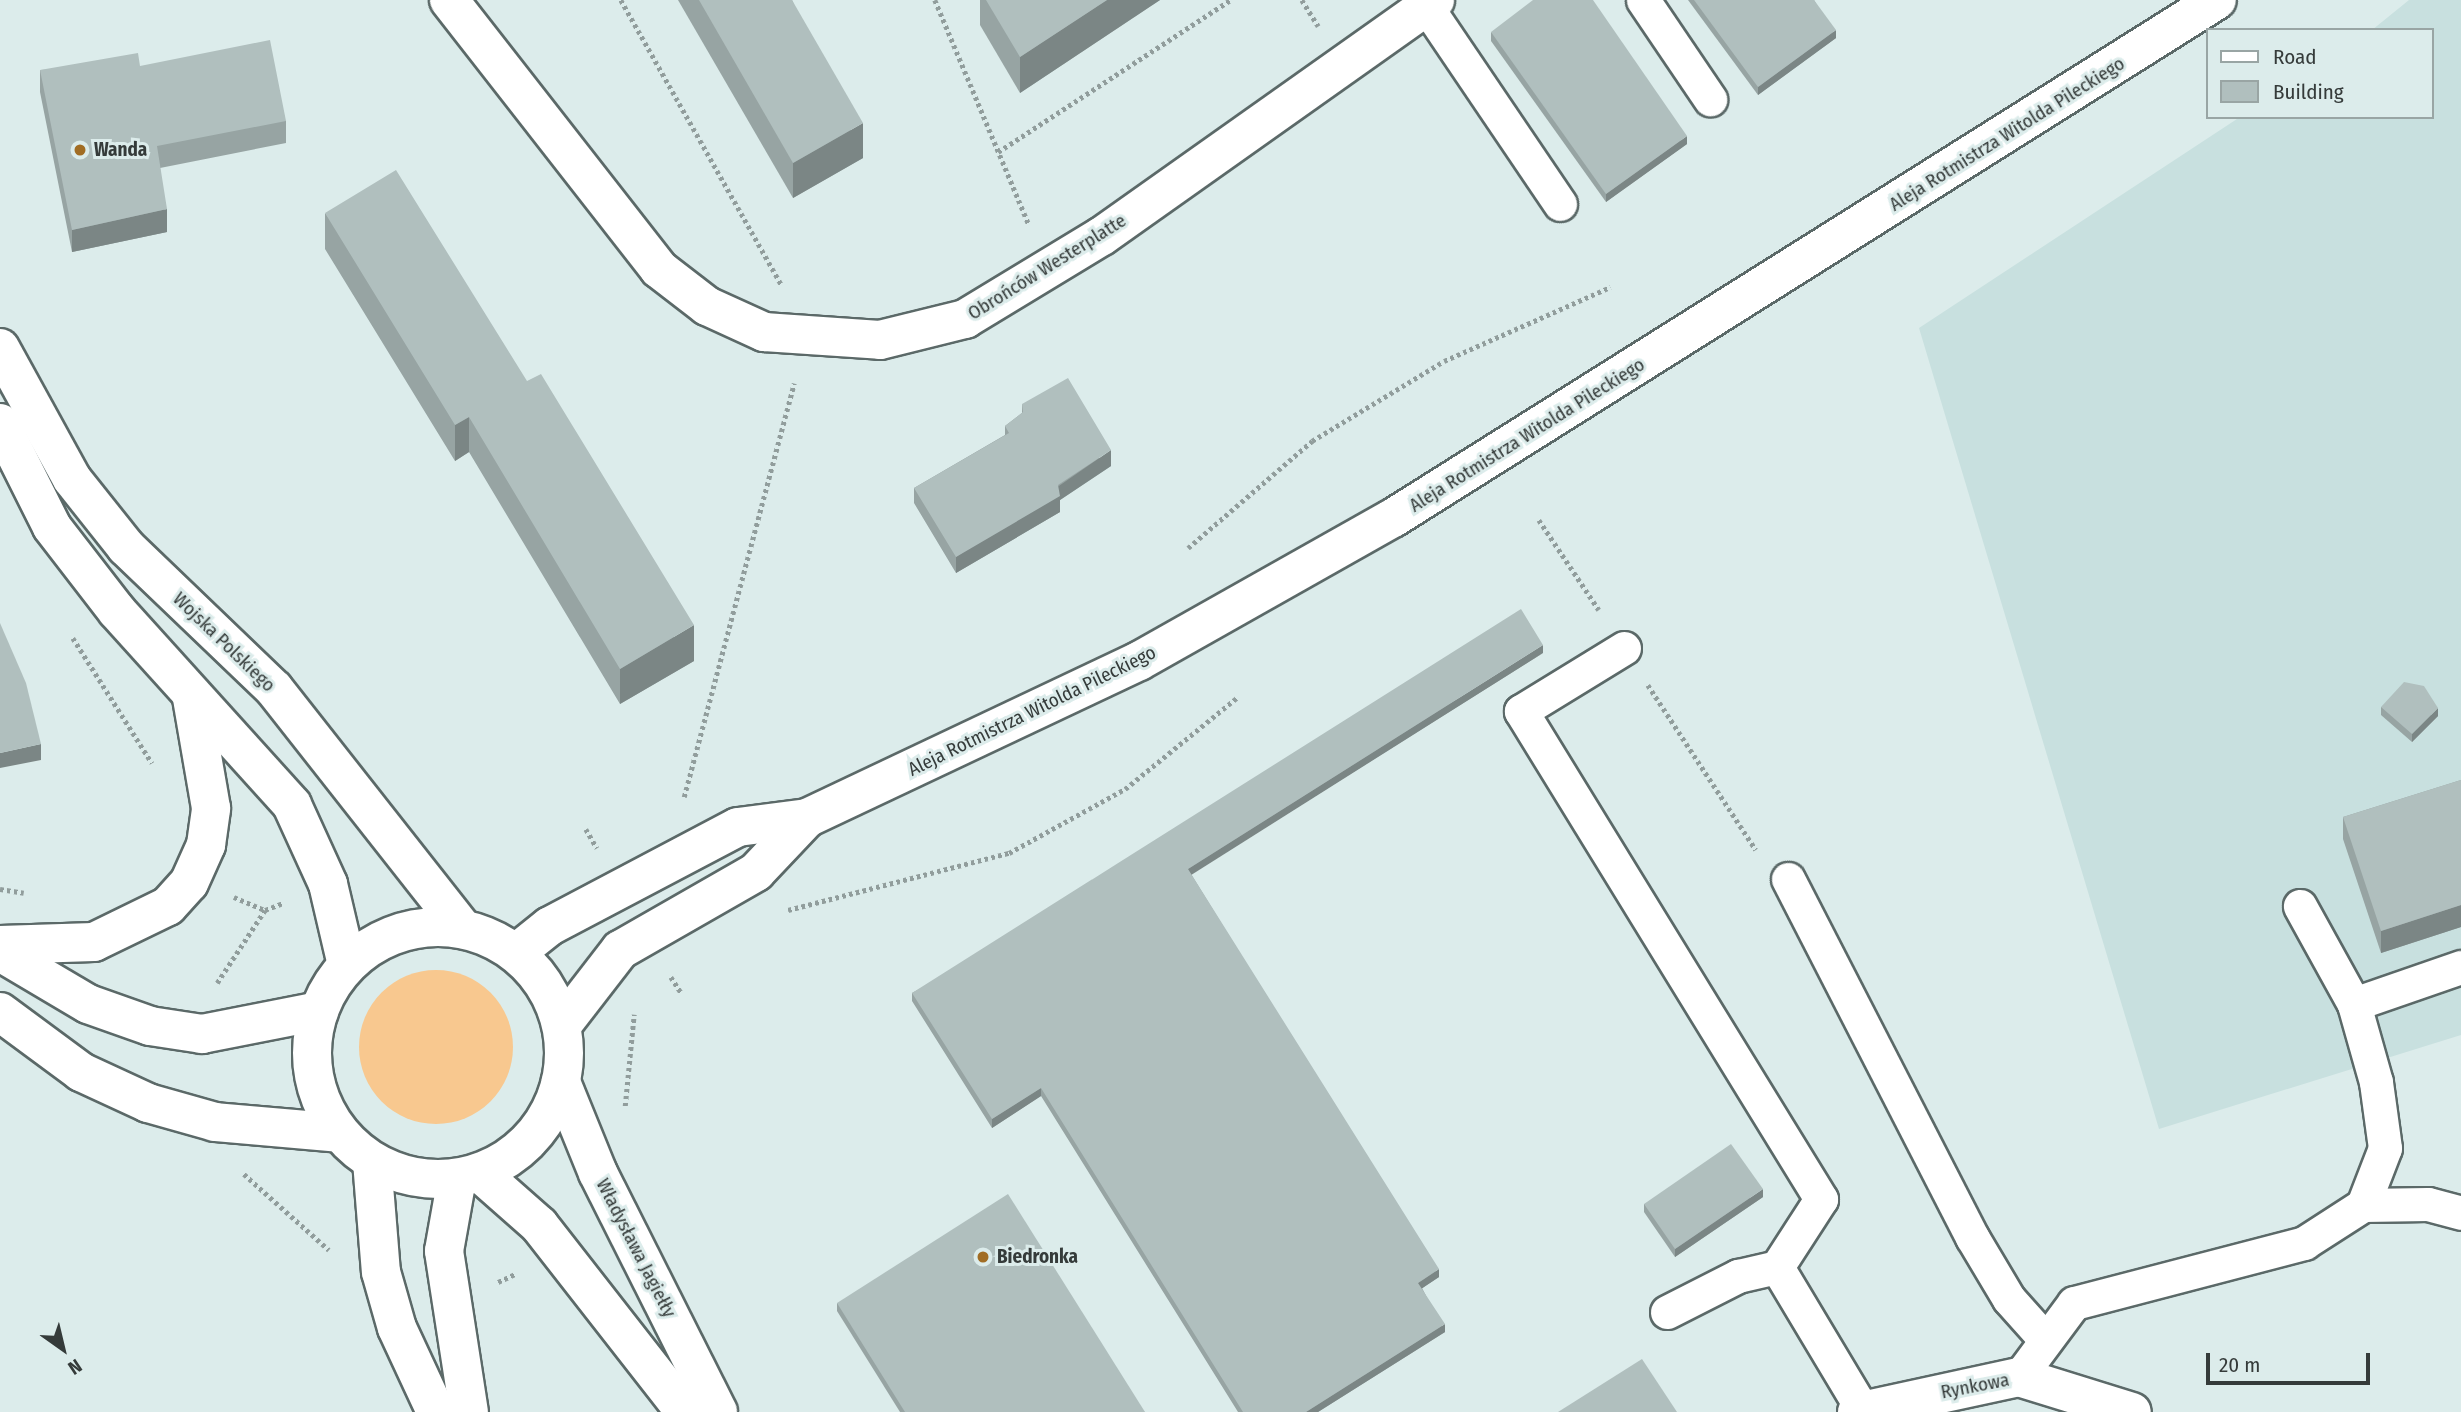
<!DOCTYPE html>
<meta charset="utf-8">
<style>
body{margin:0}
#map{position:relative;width:2461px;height:1412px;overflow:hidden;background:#dceceb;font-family:"Fira Sans Condensed",sans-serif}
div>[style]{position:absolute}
.built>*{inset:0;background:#c8e0df}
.green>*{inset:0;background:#f8c88f}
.round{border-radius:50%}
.path>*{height:4.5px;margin-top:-2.25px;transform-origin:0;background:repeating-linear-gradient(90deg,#919d9c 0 3.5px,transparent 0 7px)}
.roads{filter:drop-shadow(2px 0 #5b6968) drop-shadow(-2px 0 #5b6968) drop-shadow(0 2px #5b6968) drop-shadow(0 -2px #5b6968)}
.service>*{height:33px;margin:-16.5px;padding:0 16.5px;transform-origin:16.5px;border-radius:16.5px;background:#fff}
.minor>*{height:38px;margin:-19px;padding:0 19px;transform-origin:19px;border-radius:19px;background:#fff}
.tertiary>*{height:38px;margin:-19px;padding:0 19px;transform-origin:19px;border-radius:19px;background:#fff}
.tertiary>.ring{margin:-19px;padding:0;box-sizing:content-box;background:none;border:38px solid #fff;border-radius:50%}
.wall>*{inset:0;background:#97a4a3}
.shaded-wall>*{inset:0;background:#7b8685}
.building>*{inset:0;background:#b0bfbe}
.dots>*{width:19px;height:19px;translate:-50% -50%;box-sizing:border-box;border:4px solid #dceceb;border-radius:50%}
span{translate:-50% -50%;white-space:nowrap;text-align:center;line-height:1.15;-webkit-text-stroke:6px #dceceb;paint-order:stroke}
.street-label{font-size:19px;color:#353b3a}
.poi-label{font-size:19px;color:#353b3a;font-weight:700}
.left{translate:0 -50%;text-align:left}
.legend{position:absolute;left:2206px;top:28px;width:228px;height:91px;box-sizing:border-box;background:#dceceb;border:2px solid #99a5a4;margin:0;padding:9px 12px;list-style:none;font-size:21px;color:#353b3a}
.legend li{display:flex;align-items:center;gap:14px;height:35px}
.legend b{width:35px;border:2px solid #99a5a4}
.north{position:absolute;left:28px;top:1314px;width:70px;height:70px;-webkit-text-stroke:5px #dceceb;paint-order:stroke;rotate:146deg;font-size:19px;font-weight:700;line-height:28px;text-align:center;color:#353b3a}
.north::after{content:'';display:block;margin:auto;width:24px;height:32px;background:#353b3a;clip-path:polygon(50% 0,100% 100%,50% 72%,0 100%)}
.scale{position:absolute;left:2206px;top:1353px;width:164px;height:32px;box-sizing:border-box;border:4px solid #353b3a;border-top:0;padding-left:9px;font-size:21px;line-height:24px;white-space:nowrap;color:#353b3a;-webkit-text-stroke:5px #dceceb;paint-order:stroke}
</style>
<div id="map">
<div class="built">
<div style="clip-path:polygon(2409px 0,2461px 0,2461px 1035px,2159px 1129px,1919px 328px,2240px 117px,2431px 117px,2431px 30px,2372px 30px)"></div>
</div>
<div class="green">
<div class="round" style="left:359px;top:970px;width:154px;height:154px"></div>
</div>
<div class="path">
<div style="left:621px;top:0;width:328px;rotate:60.6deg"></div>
<div style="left:935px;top:0;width:244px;rotate:67.3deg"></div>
<div style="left:1302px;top:0;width:31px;rotate:58deg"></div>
<div style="left:998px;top:152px;width:277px;rotate:-33.2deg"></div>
<div style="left:1539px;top:520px;width:108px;rotate:56.3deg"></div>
<div style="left:1188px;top:548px;width:164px;rotate:-40.8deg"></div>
<div style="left:1312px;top:441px;width:154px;rotate:-31.2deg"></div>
<div style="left:1444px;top:361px;width:182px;rotate:-24deg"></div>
<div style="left:73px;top:638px;width:148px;rotate:57.7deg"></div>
<div style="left:1648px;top:685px;width:197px;rotate:56.8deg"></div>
<div style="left:684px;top:797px;width:428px;rotate:-75.1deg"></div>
<div style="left:586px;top:829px;width:22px;rotate:60deg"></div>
<div style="left:0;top:889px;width:24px;rotate:9deg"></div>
<div style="left:234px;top:897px;width:34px;rotate:23deg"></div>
<div style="left:788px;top:910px;width:228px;rotate:-14.5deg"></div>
<div style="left:1009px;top:853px;width:132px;rotate:-28.9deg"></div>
<div style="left:1125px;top:789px;width:146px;rotate:-39.2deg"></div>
<div style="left:671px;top:977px;width:20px;rotate:57deg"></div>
<div style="left:217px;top:983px;width:87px;rotate:-56.7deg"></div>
<div style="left:265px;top:910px;width:19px;rotate:-21deg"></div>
<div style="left:625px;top:1106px;width:92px;rotate:-84.4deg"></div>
<div style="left:244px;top:1174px;width:114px;rotate:41.8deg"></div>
<div style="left:498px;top:1282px;width:19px;rotate:-25deg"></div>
</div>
<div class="roads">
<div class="service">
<div style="left:1643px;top:0;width:120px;rotate:55.9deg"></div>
<div style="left:1426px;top:6px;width:239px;rotate:55.9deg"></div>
<div style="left:1624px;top:648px;width:121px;rotate:148.5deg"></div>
<div style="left:1521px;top:711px;width:573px;rotate:58.42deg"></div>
<div style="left:1821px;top:1199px;width:81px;rotate:122.9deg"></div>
<div style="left:1777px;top:1267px;width:165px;rotate:59.1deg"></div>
<div style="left:1788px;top:879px;width:403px;rotate:62.8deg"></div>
<div style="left:1972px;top:1237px;width:72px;rotate:59.2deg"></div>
<div style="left:2009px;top:1299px;width:51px;rotate:48.2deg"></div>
<div style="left:2354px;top:1004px;width:113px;rotate:-19.1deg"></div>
<div style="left:2363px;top:1205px;width:65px;rotate:-0.9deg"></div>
<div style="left:2428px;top:1204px;width:34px;rotate:15deg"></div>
<div style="left:1667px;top:1312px;width:80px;rotate:-26.9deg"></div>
<div style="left:1738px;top:1276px;width:40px;rotate:-13deg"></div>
<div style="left:2019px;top:1377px;width:92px;rotate:-53.4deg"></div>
<div style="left:2074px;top:1303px;width:238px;rotate:-14.6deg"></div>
<div style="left:2304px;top:1243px;width:70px;rotate:-32.8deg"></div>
<div style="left:2363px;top:1205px;width:61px;rotate:-68.9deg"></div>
<div style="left:2385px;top:1148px;width:67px;rotate:-97.8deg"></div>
<div style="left:2376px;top:1082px;width:81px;rotate:-105.8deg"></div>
<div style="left:2354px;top:1004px;width:112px;rotate:-118.9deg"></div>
</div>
<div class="minor">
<div style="left:449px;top:0;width:341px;rotate:52deg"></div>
<div style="left:659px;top:269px;width:61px;rotate:37.6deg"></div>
<div style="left:707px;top:306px;width:63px;rotate:24.5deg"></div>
<div style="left:764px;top:332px;width:116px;rotate:3.9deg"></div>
<div style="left:880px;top:340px;width:88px;rotate:-13.9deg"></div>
<div style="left:965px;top:319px;width:160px;rotate:-31.2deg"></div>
<div style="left:1102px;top:236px;width:408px;rotate:-35.3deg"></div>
<div style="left:561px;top:1082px;width:98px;rotate:67.9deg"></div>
<div style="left:598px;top:1173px;width:267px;rotate:63.3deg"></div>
<div style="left:372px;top:1161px;width:111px;rotate:85.4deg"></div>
<div style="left:381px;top:1272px;width:58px;rotate:74.1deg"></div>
<div style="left:397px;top:1328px;width:93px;rotate:65.1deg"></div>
<div style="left:480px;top:1173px;width:79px;rotate:41.4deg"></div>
<div style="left:539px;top:1225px;width:237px;rotate:52deg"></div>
<div style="left:457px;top:1178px;width:74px;rotate:100.1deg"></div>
<div style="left:444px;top:1251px;width:163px;rotate:81.2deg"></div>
<div style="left:1857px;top:1412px;width:166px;rotate:-12.2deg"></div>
<div style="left:2019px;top:1377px;width:118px;rotate:17.2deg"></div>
</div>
<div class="tertiary">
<div style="left:0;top:348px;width:149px;rotate:61.2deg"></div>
<div style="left:72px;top:479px;width:87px;rotate:51.5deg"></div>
<div style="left:126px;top:547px;width:205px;rotate:43.8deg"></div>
<div style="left:274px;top:689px;width:305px;rotate:51.8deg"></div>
<div style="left:0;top:423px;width:116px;rotate:63.4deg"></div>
<div style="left:52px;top:527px;width:106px;rotate:52.3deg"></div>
<div style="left:117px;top:611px;width:261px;rotate:47.9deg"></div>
<div style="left:292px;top:805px;width:87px;rotate:65.5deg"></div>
<div style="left:328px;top:884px;width:83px;rotate:76.8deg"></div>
<div class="ring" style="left:312px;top:927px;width:214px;height:214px"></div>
<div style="left:0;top:945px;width:94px;rotate:-1.8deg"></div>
<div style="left:94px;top:942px;width:82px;rotate:-25.9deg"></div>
<div style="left:168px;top:906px;width:31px;rotate:-48deg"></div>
<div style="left:189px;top:883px;width:42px;rotate:-65.9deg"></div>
<div style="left:206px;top:845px;width:37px;rotate:-82deg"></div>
<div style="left:211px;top:808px;width:112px;rotate:-99.8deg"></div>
<div style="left:0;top:952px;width:102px;rotate:30.6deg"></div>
<div style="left:88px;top:1004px;width:66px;rotate:19.5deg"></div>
<div style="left:150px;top:1026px;width:53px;rotate:8.7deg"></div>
<div style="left:202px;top:1034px;width:119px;rotate:-11.1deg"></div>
<div style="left:516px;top:953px;width:43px;rotate:-38.5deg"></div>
<div style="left:550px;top:926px;width:212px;rotate:-27.8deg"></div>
<div style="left:738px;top:827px;width:70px;rotate:-7.4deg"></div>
<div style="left:807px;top:818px;width:367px;rotate:-25.3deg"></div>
<div style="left:1139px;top:661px;width:291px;rotate:-29.4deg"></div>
<div style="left:1393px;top:518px;width:973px;rotate:-32.16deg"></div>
<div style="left:0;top:1012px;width:101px;rotate:36.5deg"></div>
<div style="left:81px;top:1072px;width:74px;rotate:24.8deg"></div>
<div style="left:148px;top:1103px;width:70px;rotate:15.8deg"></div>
<div style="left:215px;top:1122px;width:125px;rotate:5deg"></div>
<div style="left:562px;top:1025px;width:95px;rotate:-52.3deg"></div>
<div style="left:620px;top:950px;width:157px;rotate:-29.8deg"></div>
<div style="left:756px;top:872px;width:74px;rotate:-46.6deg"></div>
</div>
</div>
<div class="wall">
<div style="clip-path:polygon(678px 0,792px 0,863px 158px,793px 198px)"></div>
<div style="clip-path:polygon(980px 0,1160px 0,1020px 93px,980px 25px)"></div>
<div style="clip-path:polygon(1688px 0,1814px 0,1836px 38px,1758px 95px)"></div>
<div style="clip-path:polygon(1491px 32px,1687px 144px,1606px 202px,1491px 41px)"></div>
<div style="clip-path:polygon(140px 66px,286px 121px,286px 143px,160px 168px,167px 232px,72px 252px,40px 92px,40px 70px)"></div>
<div style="clip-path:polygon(325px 213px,694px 661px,620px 704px,469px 452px,455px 461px,325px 249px)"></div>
<div style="clip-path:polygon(1022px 404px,1111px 466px,1060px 500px,1060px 512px,956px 573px,914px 503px,914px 488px,1005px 435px,1005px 426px,1022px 413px)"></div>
<div style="clip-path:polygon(1543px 653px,1191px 874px,1439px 1277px,1422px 1288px,1445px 1332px,1318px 1412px,1238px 1412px,1041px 1096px,992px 1128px,912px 1001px,912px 993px)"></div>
<div style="clip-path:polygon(2381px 707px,2438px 716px,2412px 742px,2381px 715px)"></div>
<div style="clip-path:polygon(2461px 780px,2461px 927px,2381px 953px,2343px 839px,2343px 817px)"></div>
<div style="clip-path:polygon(1763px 1197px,1675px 1257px,1644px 1212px,1644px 1204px)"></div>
<div style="clip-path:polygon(837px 1303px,1145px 1412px,900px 1412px,837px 1311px)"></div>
</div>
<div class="shaded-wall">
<div style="clip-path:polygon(1107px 0,1160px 0,1020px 93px,1020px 57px)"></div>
<div style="clip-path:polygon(1836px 30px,1836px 38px,1758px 95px,1758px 87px)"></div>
<div style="clip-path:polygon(863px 123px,863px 158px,793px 198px,793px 163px)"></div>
<div style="clip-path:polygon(1687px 136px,1687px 144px,1606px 202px,1606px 194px)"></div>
<div style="clip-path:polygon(167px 209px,167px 232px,72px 252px,72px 230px)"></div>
<div style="clip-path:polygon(469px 417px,469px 452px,455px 461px,455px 425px)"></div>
<div style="clip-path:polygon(1111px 450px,1111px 466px,1060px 500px,1060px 512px,956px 573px,956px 557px)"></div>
<div style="clip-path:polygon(694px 625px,694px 661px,620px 704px,620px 669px)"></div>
<div style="clip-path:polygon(1543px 645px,1543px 653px,1188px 877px,1188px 869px)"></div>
<div style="clip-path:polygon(2438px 708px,2438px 716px,2412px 742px,2412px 734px)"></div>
<div style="clip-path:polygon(41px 744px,41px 760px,0 768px,0 753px)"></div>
<div style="clip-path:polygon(2461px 905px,2461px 927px,2381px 953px,2381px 931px)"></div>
<div style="clip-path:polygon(1041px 1088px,1041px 1096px,992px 1128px,992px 1119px)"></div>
<div style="clip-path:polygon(1763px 1189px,1763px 1197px,1675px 1257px,1675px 1249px)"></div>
<div style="clip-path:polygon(1439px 1269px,1439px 1277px,1418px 1291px,1418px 1283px)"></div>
<div style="clip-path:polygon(1445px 1324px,1445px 1332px,1318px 1412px,1306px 1412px)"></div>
</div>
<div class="building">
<div style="clip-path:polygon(699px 0,792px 0,863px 123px,793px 163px)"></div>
<div style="clip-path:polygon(986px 0,1107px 0,1020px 57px)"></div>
<div style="clip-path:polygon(1533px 0,1593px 0,1687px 136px,1606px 194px,1491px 32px)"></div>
<div style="clip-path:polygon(1694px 0,1814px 0,1836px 30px,1758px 87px)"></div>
<div style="clip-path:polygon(270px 40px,286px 121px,157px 146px,167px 209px,72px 230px,40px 70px,138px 53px,140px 66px)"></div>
<div style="clip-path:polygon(396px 170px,527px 381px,541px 374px,694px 625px,620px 669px,469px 417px,455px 425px,325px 213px)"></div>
<div style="clip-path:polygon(1068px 378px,1111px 450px,1058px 485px,1060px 496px,956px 557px,914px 488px,1009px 433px,1005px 426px,1023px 412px,1022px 404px)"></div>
<div style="clip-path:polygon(1521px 609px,1543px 645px,1188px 869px,1439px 1269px,1418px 1283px,1445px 1324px,1306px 1412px,1243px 1412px,1041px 1088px,992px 1119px,912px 993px)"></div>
<div style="clip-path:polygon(0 623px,26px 683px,41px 744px,0 753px)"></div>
<div style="clip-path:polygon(2404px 682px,2424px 686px,2438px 708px,2412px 734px,2381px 707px)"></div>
<div style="clip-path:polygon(2461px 780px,2461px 905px,2381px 931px,2343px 817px)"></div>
<div style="clip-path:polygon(1731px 1144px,1763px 1189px,1675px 1249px,1644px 1204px)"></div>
<div style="clip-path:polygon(1008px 1194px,1145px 1412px,905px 1412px,837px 1303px)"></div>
<div style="clip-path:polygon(1642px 1359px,1677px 1412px,1558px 1412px)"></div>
</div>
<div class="dots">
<div style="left:80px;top:150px;background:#a16d24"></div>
<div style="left:983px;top:1257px;background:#a16d24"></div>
</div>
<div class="street-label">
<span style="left:2007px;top:134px;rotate:-32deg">Aleja Rotmistrza Witolda Pileckiego</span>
<span style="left:1047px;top:267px;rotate:-32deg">Obrońców Westerplatte</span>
<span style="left:1527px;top:435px;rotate:-32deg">Aleja Rotmistrza Witolda Pileckiego</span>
<span style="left:224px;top:642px;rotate:44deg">Wojska Polskiego</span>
<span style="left:1032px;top:711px;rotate:-26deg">Aleja Rotmistrza Witolda Pileckiego</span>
<span style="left:636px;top:1248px;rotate:63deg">Władysława Jagiełły</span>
<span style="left:1975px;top:1386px;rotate:-11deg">Rynkowa</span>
</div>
<div class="poi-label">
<span class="left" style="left:94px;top:150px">Wanda</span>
<span class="left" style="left:997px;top:1257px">Biedronka</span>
</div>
<ul class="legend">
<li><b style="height:9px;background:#fff"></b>Road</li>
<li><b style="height:19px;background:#b0bfbe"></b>Building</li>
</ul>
<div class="north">N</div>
<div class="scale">20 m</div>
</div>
